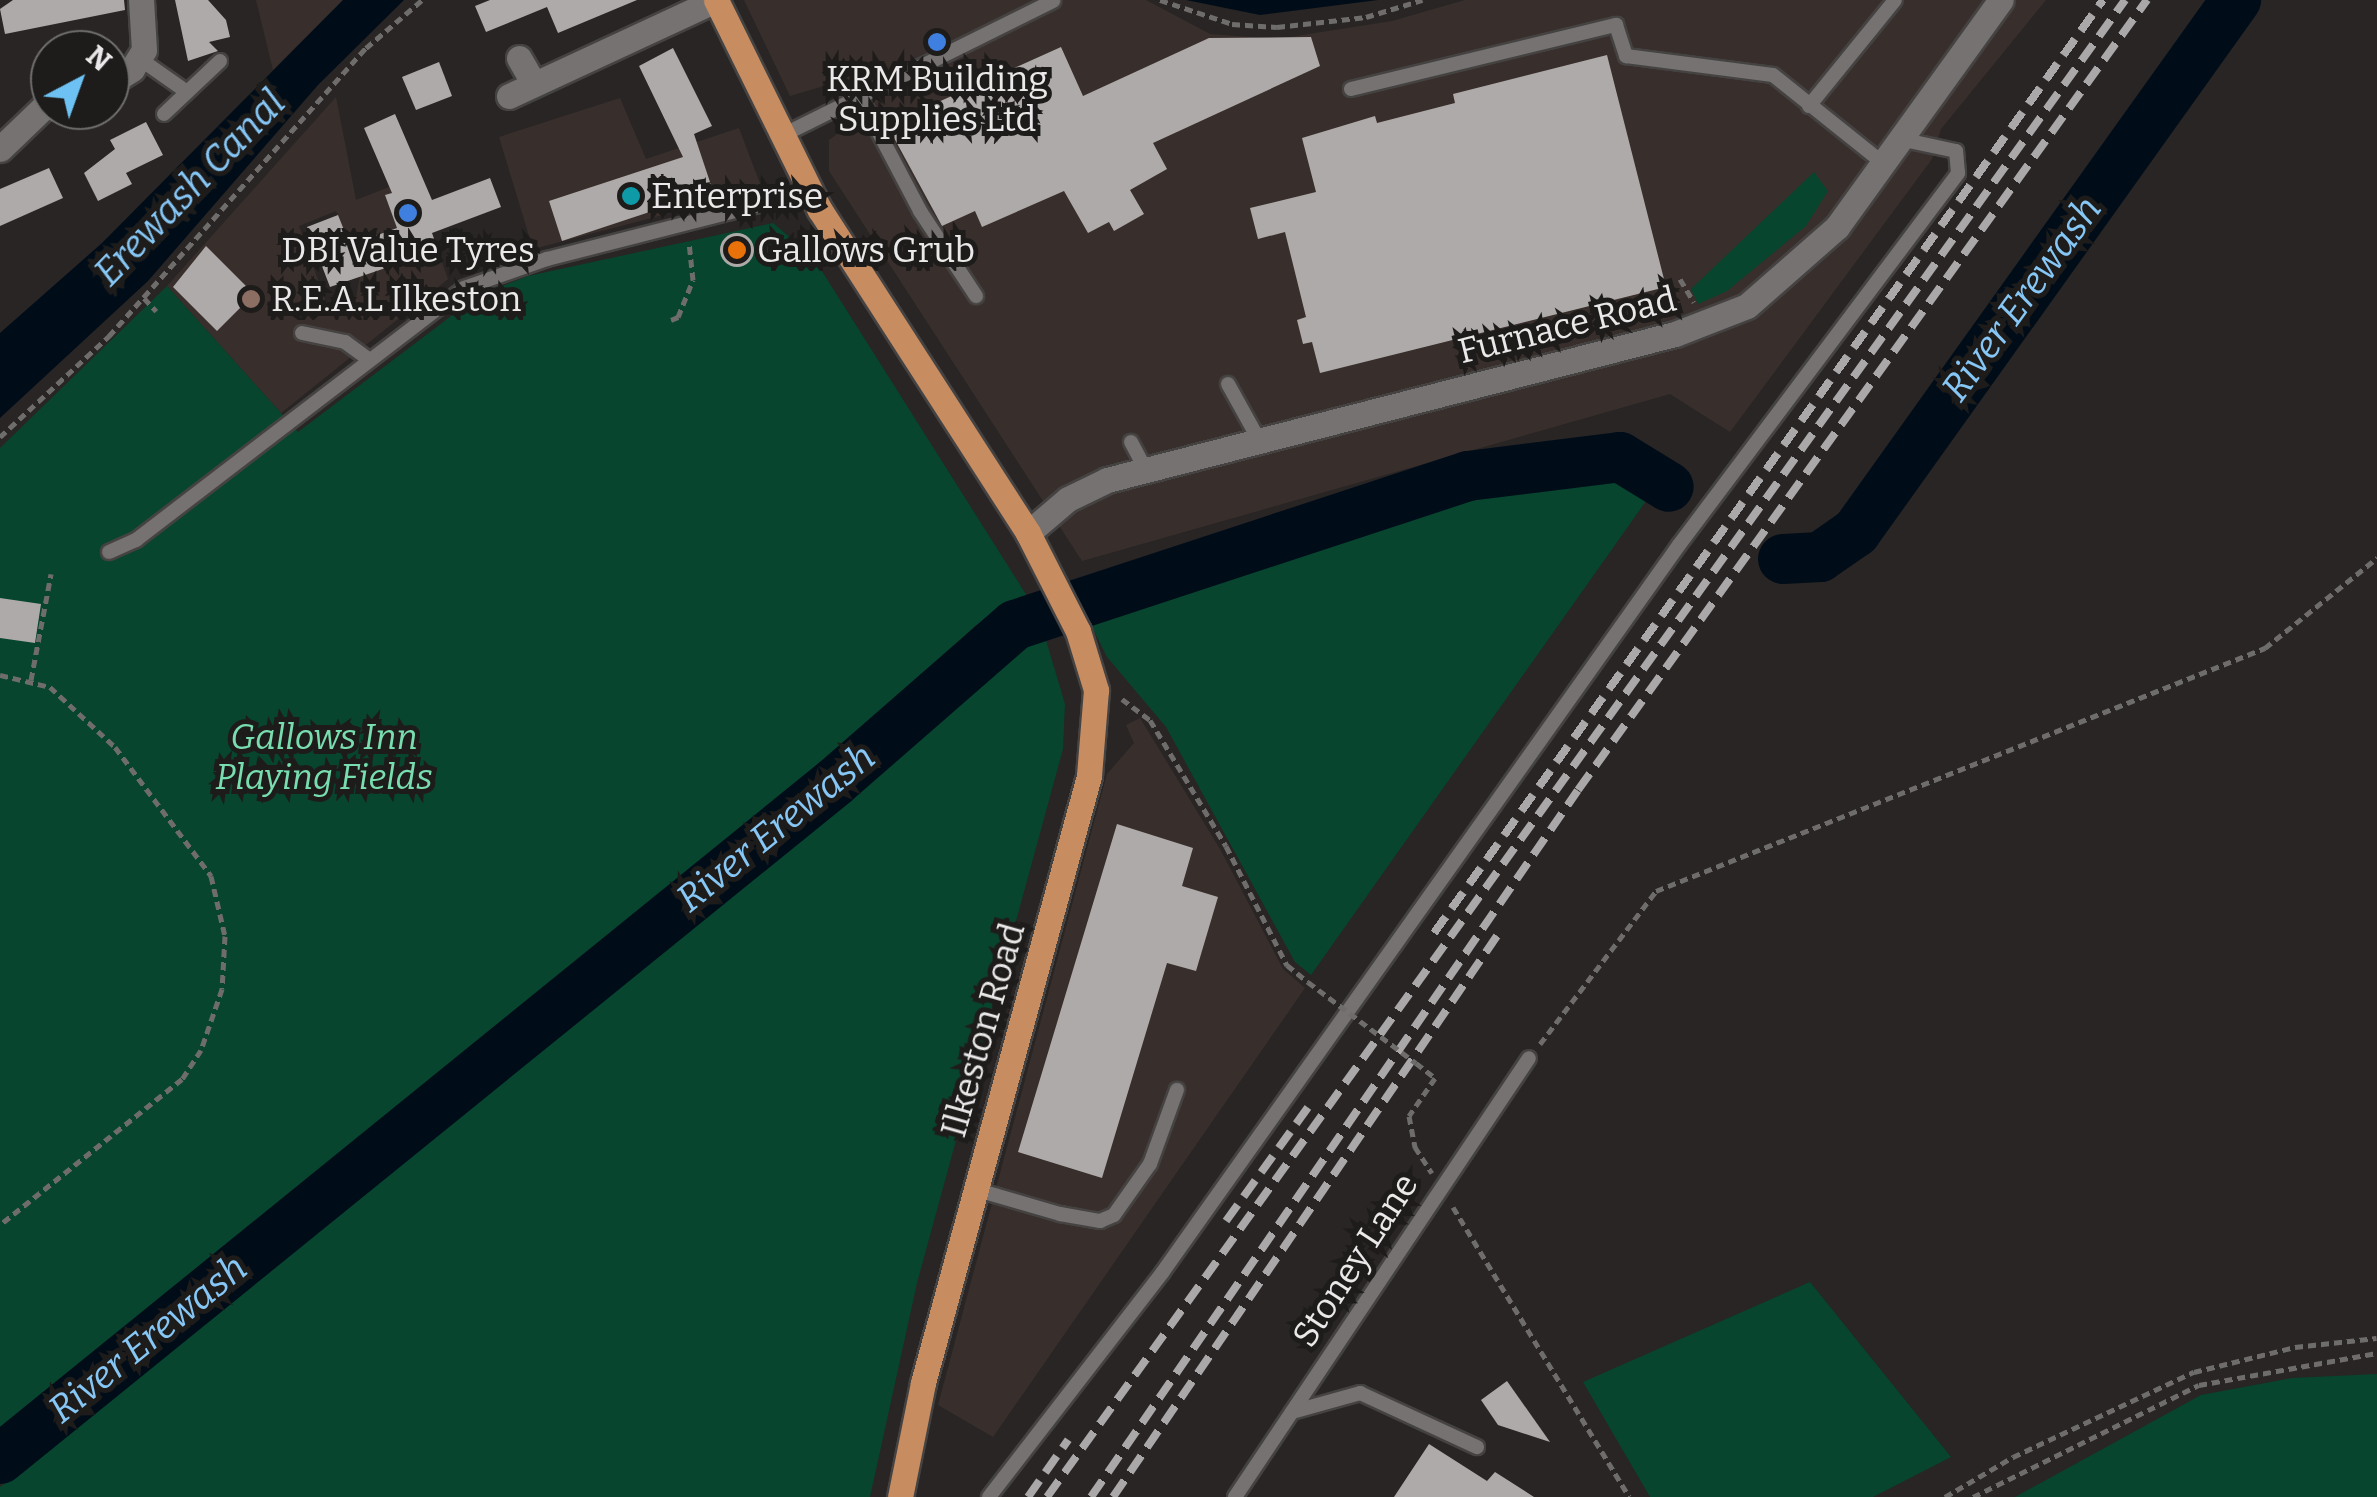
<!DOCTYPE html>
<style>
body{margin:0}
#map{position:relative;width:2377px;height:1497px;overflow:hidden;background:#282524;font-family:Bitter,serif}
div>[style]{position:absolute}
.built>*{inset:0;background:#382f2c}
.green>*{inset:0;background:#07452e}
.water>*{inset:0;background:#000d19}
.river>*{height:50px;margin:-25px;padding:0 25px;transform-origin:25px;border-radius:25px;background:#000d19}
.building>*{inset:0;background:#aeaaa9}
.round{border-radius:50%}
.path>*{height:5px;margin-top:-2.5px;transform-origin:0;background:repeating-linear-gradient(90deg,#6f6d6c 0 8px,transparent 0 13px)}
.roads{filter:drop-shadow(2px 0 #454242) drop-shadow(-2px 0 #454242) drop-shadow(0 2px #454242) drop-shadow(0 -2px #454242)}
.service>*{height:14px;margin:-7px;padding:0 7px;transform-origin:7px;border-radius:7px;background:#757271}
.minor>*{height:25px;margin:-12.5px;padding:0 12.5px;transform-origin:12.5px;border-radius:12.5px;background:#757271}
.primary>*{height:25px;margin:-12.5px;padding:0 12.5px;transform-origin:12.5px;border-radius:12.5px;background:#c78d61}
.rail>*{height:8px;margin-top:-4px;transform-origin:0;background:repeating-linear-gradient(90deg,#aaa8a8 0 20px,transparent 0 30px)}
.path-bridge>*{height:5px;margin-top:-2.5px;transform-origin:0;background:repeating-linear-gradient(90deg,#6f6d6c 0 8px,transparent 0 13px)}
.dots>*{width:28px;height:28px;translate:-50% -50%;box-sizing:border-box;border:5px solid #1e1c1b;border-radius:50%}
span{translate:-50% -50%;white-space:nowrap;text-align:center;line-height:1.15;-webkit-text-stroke:10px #1e1c1b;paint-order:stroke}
.poi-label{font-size:35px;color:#eae8e8}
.left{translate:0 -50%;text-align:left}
.street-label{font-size:35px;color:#eae8e8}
.park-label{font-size:35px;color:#78deaf;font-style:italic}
.water-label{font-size:38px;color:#86c7f6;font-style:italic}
.north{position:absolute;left:30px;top:30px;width:100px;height:100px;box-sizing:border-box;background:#1e1c1b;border:2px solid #706e6d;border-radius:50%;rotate:41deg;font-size:28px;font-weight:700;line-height:40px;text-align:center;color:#eae8e8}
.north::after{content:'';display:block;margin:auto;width:35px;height:45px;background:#6dc2f3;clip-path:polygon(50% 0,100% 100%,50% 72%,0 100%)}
</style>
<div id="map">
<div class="built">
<div style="clip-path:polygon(256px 0,343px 0,273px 70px)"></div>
<div style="clip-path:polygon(744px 0,1146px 0,1210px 34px,1277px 39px,1392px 21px,1465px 0,2046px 0,1941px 129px,1932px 159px,1730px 432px,1670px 394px,1082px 561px,829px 171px,829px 140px,851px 124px,837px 82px,790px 96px)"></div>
<div style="clip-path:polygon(evenodd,336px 97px,356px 200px,412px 178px,448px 279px,281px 413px,167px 286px,336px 97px,336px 211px,360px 276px,355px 303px,329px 311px,299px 226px,336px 211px)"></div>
<div style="clip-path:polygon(620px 98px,646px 159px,739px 128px,762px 189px,533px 249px,499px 137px)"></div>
<div style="clip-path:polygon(1140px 718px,1220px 849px,1283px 969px,1305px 988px,993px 1437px,938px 1405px,1107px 774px,1134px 743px,1126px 725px)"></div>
</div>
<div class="green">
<div style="clip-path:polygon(1814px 172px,1828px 191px,1806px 226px,1727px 291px,1698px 304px,1691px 289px)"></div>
<div style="clip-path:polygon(773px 223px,813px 257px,1027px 596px,976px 625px,832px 760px,0 1443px,0 448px,167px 286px,298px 432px,479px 295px,528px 276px)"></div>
<div style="clip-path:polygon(1598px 467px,1621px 473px,1651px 494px,1311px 975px,1295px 962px,1166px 727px,1107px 657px,1091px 625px,1338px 534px)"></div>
<div style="clip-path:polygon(1045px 637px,1065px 704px,1063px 749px,917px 1283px,870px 1497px,0 1497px,0 1487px,130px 1382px,216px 1302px,581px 1009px,988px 667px)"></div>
<div style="clip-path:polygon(1810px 1282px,1951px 1457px,1873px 1497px,1650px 1497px,1583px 1382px)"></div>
<div style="clip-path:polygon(2377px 1374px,2377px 1497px,2015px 1497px,2201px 1395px,2292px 1378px)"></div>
</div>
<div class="water">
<div style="clip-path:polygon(343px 0,404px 0,318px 85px,148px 281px,0 418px,0 333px,102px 243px)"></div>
<div style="clip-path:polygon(1186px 0,1378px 0,1260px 15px)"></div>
</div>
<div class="river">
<div style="left:1783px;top:559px;width:37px;rotate:-3deg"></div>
<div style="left:1820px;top:557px;width:44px;rotate:-34.8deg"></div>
<div style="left:1856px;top:532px;width:654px;rotate:-54.46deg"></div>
<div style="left:0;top:1459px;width:1075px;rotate:-39.03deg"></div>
<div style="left:835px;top:782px;width:239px;rotate:-41.1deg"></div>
<div style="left:1015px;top:625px;width:477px;rotate:-18.2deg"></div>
<div style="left:1468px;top:476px;width:153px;rotate:-7.1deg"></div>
<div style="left:1620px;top:457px;width:57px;rotate:31.5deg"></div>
</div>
<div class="building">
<div style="clip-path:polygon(124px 0,125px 10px,5px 34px,0 9px,13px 0)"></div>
<div style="clip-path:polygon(175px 0,208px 0,226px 20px,230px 37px,209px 42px,218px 51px,188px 61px)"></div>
<div style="clip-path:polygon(490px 0,637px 0,558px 33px,547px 7px,486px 32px,475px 6px)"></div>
<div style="clip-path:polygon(1311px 37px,1320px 66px,1153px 143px,1167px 169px,1130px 190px,1144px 214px,1114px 231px,1109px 222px,1088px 233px,1064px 191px,982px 227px,975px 211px,942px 226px,887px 125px,1061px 47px,1083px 96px,1209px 38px)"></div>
<div style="clip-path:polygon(673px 48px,712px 126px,694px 134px,713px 191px,562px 241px,549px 201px,683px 157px,639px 66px)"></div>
<div style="clip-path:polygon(1607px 55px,1666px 287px,1320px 373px,1312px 342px,1303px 344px,1297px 320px,1306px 317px,1285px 232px,1258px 239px,1250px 208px,1316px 192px,1302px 138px,1375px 116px,1377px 123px,1455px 103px,1453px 94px)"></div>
<div style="clip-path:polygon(439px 62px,452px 96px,416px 110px,402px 77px)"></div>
<div style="clip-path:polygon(395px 114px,432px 200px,490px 178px,501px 207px,432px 233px,438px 250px,330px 287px,307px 227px,338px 215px,350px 245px,397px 228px,385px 195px,392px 193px,364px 128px)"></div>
<div style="clip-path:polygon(146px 122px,163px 155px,126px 173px,132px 184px,98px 201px,84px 173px,115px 149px,110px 140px)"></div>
<div style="clip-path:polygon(49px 168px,63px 198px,0 226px,0 189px)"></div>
<div class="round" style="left:720px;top:233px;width:34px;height:34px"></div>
<div style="clip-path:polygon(206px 246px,254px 294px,217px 331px,173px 287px)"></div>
<div style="clip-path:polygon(0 598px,41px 604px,35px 643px,0 638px)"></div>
<div style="clip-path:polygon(1117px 824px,1193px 848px,1182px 886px,1218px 897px,1196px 971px,1167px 963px,1102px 1178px,1018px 1152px)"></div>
<div style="clip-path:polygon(1507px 1381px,1550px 1442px,1498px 1425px,1481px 1400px)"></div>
<div style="clip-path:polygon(1429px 1444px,1487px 1481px,1495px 1472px,1534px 1497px,1394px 1497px)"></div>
</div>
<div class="path">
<div style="left:1160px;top:0;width:76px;rotate:18.4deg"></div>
<div style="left:1232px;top:24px;width:45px;rotate:3.8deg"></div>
<div style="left:1277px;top:27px;width:90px;rotate:-6.4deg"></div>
<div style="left:1366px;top:17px;width:59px;rotate:-16.9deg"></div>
<div style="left:1680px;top:279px;width:27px;rotate:59deg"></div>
<div style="left:144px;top:298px;width:18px;rotate:47deg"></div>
<div style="left:671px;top:320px;width:8px;rotate:-23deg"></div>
<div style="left:678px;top:317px;width:40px;rotate:-68deg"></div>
<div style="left:693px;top:280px;width:37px;rotate:-96deg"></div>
<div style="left:0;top:437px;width:149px;rotate:-42.8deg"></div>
<div style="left:109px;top:336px;width:386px;rotate:-48.3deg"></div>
<div style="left:366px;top:48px;width:74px;rotate:-40.6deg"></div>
<div style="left:0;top:675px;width:51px;rotate:13.5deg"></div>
<div style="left:50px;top:687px;width:88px;rotate:42.7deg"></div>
<div style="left:115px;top:747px;width:161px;rotate:53.3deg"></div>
<div style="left:211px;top:876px;width:62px;rotate:76.9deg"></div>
<div style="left:225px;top:936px;width:53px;rotate:93.2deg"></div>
<div style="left:222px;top:989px;width:65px;rotate:109deg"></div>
<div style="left:201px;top:1050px;width:35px;rotate:123deg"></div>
<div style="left:182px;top:1079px;width:233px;rotate:141.3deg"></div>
<div style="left:31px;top:680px;width:108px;rotate:-79.3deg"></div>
<div style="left:1122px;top:699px;width:35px;rotate:37deg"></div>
<div style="left:1150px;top:720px;width:147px;rotate:58.9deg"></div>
<div style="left:1226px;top:846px;width:134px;rotate:62.9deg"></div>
<div style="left:1287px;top:965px;width:27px;rotate:39deg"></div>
<div style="left:1540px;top:1044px;width:192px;rotate:-52.8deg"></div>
<div style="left:1656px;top:891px;width:656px;rotate:-21.75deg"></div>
<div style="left:2265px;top:648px;width:144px;rotate:-38.8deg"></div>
<div style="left:1416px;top:1063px;width:24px;rotate:38deg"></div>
<div style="left:1435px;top:1078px;width:46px;rotate:124.4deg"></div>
<div style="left:1409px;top:1116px;width:32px;rotate:79deg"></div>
<div style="left:1415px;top:1147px;width:31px;rotate:57deg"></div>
<div style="left:1453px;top:1207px;width:339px;rotate:58.7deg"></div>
<div style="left:1945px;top:1497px;width:79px;rotate:-30.5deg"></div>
<div style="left:2013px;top:1457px;width:200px;rotate:-25.2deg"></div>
<div style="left:2194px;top:1372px;width:104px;rotate:-13.9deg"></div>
<div style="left:2295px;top:1347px;width:82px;rotate:-6.3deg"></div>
<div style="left:1973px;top:1497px;width:252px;rotate:-26.4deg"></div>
<div style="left:2199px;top:1385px;width:181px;rotate:-10.2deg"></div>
</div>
<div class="roads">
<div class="service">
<div style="left:140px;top:59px;width:57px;rotate:35.1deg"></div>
<div style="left:1351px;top:89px;width:273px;rotate:-13.6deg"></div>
<div style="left:1616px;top:25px;width:33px;rotate:72deg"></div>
<div style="left:1626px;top:56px;width:148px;rotate:7.4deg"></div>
<div style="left:1773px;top:75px;width:141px;rotate:38.7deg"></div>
<div style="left:860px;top:97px;width:129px;rotate:62.2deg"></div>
<div style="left:920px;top:211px;width:102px;rotate:56.6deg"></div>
<div style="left:1809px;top:106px;width:136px;rotate:-50.9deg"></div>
<div style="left:164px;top:114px;width:77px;rotate:-43.4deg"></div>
<div style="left:781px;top:136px;width:304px;rotate:-26.4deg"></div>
<div style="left:302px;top:333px;width:44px;rotate:11.8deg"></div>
<div style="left:345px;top:342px;width:29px;rotate:36deg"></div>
<div style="left:1228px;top:384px;width:64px;rotate:61deg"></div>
<div style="left:1131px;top:442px;width:32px;rotate:62deg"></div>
<div style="left:109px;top:552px;width:30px;rotate:-24deg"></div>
<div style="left:136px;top:540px;width:414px;rotate:-37.5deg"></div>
<div style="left:464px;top:288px;width:88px;rotate:-19.3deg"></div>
<div style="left:547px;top:259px;width:271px;rotate:-14.3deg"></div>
<div style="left:974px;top:1189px;width:90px;rotate:16.2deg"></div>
<div style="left:1060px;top:1214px;width:41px;rotate:9.9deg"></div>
<div style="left:1100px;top:1221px;width:15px;rotate:-23deg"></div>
<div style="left:1114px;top:1215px;width:62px;rotate:-54.8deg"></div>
<div style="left:1150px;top:1164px;width:79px;rotate:-70deg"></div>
<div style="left:1292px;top:1412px;width:71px;rotate:-15.6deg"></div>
<div style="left:1360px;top:1393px;width:129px;rotate:24.8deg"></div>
<div style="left:989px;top:1497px;width:283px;rotate:-52.3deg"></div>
<div style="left:1162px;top:1273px;width:893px;rotate:-54.62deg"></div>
<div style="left:1679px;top:545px;width:465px;rotate:-53.1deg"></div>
<div style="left:1958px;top:173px;width:22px;rotate:-95deg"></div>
<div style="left:1956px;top:151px;width:57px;rotate:-167.9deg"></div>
<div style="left:1235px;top:1497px;width:528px;rotate:-56.19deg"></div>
</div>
<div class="minor">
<div style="left:519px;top:58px;width:28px;rotate:60deg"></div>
<div style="left:110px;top:83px;width:26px;rotate:-32deg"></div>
<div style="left:132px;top:69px;width:22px;rotate:-58deg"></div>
<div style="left:144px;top:50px;width:50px;rotate:-93.4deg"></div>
<div style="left:509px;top:96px;width:228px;rotate:-24.9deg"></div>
<div style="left:0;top:149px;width:69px;rotate:-43.8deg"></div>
<div style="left:1028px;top:533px;width:52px;rotate:-40.4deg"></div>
<div style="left:1068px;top:499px;width:43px;rotate:-26deg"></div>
<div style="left:1107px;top:480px;width:586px;rotate:-14.42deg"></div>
<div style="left:1675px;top:334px;width:77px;rotate:-21.3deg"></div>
<div style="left:1747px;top:306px;width:120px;rotate:-41.3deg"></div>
<div style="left:1837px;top:227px;width:280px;rotate:-54.2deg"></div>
</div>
<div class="primary">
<div style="left:716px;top:0;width:234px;rotate:63.7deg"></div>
<div style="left:820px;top:210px;width:384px;rotate:57.2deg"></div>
<div style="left:1028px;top:533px;width:110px;rotate:63deg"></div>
<div style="left:1078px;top:631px;width:62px;rotate:73deg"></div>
<div style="left:1096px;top:690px;width:86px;rotate:94.7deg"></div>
<div style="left:1089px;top:776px;width:629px;rotate:105.3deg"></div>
<div style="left:923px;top:1383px;width:116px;rotate:101.4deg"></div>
</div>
</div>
<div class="rail">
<div style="left:1434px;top:933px;width:1148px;rotate:-54.36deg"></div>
<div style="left:1226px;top:1221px;width:150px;rotate:-54.2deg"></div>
<div style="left:1028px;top:1497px;width:70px;rotate:-54.9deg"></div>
<div style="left:1047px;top:1497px;width:1845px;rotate:-54.24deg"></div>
<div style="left:1091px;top:1497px;width:858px;rotate:-55.44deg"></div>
<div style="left:1578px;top:790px;width:974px;rotate:-54.24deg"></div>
<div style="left:1113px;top:1497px;width:680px;rotate:-55.61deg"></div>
</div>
<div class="path-bridge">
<div style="left:1308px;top:982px;width:135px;rotate:36.9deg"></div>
</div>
<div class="dots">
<div style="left:937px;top:42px;background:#3f7fe0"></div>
<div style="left:631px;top:196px;background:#0f9aa8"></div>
<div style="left:408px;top:213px;background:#3f7fe0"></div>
<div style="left:737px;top:250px;background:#e8710a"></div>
<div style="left:251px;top:299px;background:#8d6e63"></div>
</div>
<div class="poi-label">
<span style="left:937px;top:99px">KRM Building<br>Supplies Ltd</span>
<span class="left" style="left:651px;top:196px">Enterprise</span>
<span style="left:408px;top:250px">DBI Value Tyres</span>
<span class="left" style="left:757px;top:250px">Gallows Grub</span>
<span class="left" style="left:271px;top:299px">R.E.A.L Ilkeston</span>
</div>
<div class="street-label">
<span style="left:1567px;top:325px;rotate:-14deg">Furnace Road</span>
<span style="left:983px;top:1030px;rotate:-74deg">Ilkeston Road</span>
<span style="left:1355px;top:1260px;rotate:-57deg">Stoney Lane</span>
</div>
<div class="park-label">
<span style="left:324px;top:757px">Gallows Inn<br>Playing Fields</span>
</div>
<div class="water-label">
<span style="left:190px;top:188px;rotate:-46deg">Erewash Canal</span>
<span style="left:2022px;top:299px;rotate:-54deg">River Erewash</span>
<span style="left:776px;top:828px;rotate:-39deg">River Erewash</span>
<span style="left:148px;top:1339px;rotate:-39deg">River Erewash</span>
</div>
<div class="north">N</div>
</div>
